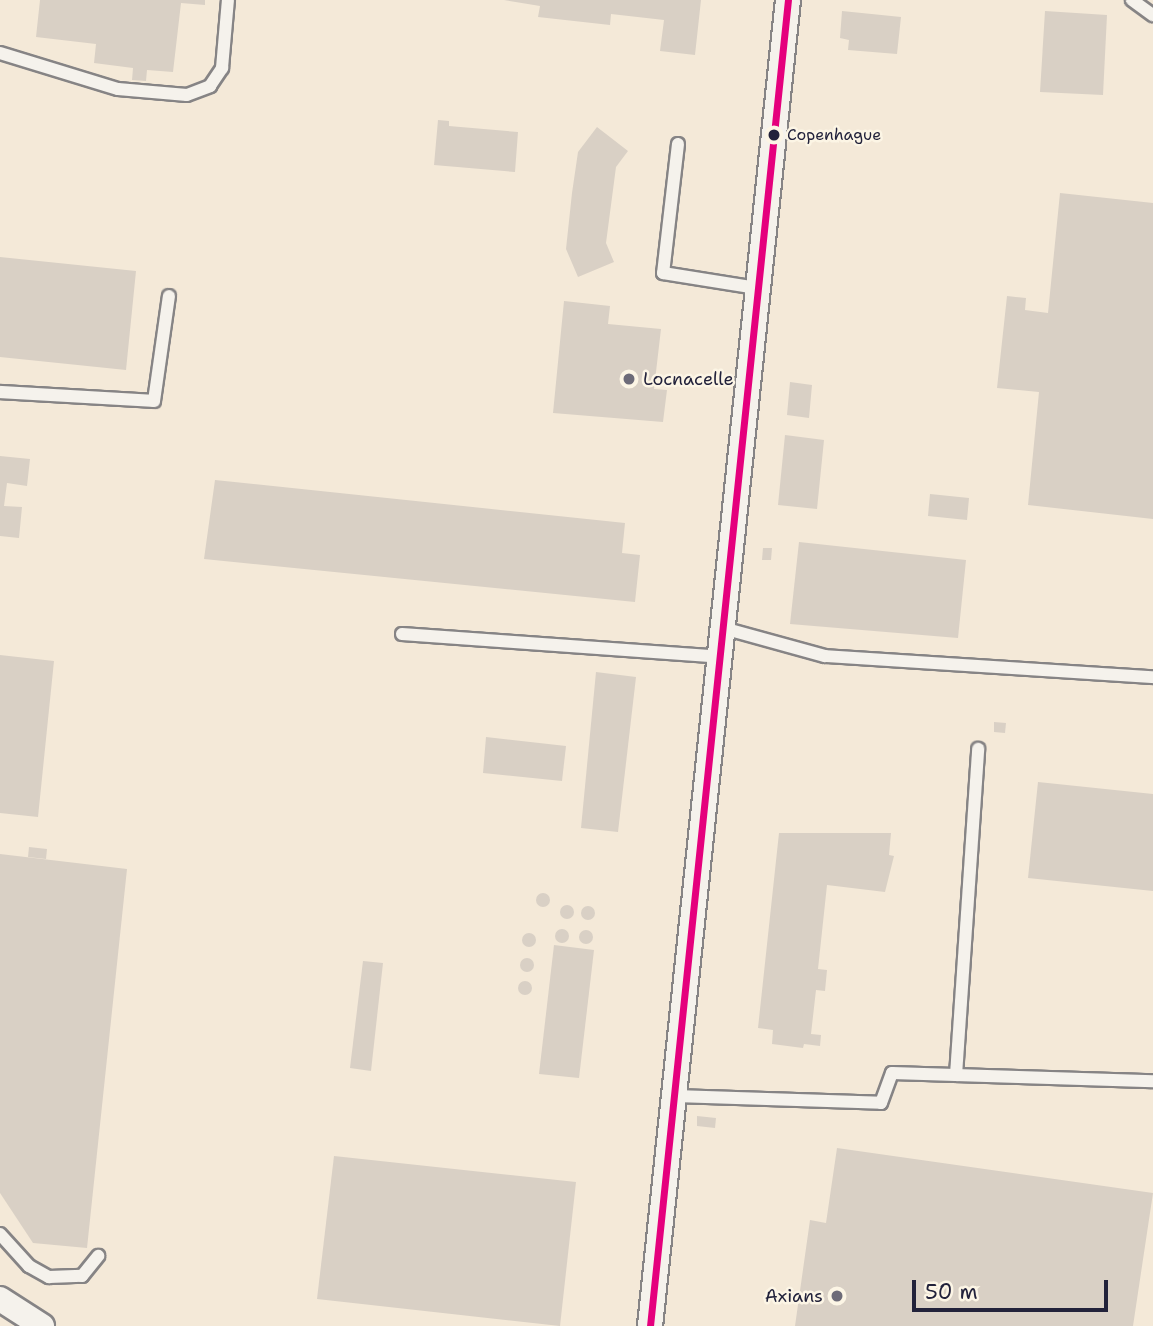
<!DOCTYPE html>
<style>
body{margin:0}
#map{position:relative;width:1153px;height:1326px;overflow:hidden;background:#f7f3ea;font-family:"Shantell Sans",sans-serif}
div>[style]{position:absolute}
.built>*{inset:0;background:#f4e9d8}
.building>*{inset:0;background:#d9d0c5}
.round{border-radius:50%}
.roads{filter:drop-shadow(2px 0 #868485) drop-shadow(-2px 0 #868485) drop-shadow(0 2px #868485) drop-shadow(0 -2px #868485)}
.service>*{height:12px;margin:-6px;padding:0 6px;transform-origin:6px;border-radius:6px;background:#f5f2ec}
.minor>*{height:24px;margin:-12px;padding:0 12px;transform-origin:12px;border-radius:12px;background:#f5f2ec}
.bus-1>*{height:7px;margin:-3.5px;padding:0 3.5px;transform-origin:3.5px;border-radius:3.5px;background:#e5007d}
.dots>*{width:19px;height:19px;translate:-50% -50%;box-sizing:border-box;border:4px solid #fcf5e5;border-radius:50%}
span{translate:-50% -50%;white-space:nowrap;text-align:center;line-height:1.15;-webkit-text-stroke:5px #fcf5e5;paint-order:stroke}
.bus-label{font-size:16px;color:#22223b}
.left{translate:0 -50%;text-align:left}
.poi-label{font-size:18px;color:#22223b}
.right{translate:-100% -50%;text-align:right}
.scale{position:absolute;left:912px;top:1280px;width:196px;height:32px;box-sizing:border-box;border:4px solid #22223b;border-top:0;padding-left:9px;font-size:21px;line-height:24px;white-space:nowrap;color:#22223b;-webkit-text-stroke:5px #fcf5e5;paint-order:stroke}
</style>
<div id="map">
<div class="built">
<div style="clip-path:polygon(0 0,1153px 0,1153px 1326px,0 1326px)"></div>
</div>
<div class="building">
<div style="clip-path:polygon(40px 0,205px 0,205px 5px,181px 3px,173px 72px,147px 70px,146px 81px,132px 80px,133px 68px,94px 63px,96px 44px,36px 37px)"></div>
<div style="clip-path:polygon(504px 0,701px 0,695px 55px,660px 51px,664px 20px,611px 14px,610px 25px,538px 17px,540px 6px)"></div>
<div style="clip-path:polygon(842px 11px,901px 17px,897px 54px,848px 50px,849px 40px,840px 38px)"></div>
<div style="clip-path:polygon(1045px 11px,1107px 15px,1103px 95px,1040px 92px)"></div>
<div style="clip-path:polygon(438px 120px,449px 121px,449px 126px,518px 132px,515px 172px,434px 165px)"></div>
<div style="clip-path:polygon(597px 127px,628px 151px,616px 167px,606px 243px,614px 262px,578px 277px,566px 249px,572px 193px,578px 152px)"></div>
<div style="clip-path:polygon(1060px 193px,1153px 203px,1153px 519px,1028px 505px,1039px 392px,997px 388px,1007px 296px,1026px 298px,1025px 310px,1048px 313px)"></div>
<div style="clip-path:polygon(0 257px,136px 271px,126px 370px,0 357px)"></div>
<div style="clip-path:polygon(564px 301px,610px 306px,608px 324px,661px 329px,654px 389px,667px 390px,663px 422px,553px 413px)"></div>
<div style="clip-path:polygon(790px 382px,812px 385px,809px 418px,787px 415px)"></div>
<div style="clip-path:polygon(785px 435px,824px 440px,817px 509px,778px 505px)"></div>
<div style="clip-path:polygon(0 456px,30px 459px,27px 486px,7px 483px,4px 506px,22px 507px,19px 538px,0 536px)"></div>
<div style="clip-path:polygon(215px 480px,625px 523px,622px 553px,640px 555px,635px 602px,204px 559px)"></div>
<div style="clip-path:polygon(930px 494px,969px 498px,967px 520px,928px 516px)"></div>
<div style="clip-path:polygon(799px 542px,966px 560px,958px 638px,790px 624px)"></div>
<div style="clip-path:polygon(763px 548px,772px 548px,771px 560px,762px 560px)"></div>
<div style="clip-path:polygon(0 655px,54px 661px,38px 817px,0 813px)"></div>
<div style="clip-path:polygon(596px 672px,636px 677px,618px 832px,581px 828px)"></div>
<div style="clip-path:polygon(994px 722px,1006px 723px,1005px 733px,994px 732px)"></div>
<div style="clip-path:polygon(486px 737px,566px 746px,562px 781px,483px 773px)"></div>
<div style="clip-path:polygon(1038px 782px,1153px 794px,1153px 891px,1028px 878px)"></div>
<div style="clip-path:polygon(779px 833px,891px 833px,889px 855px,894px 856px,885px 892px,827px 885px,818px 969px,827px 970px,825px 991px,816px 990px,811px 1034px,821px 1035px,820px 1046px,804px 1044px,803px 1048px,772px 1044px,773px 1030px,758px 1028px)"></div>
<div style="clip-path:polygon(29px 847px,47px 849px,46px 859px,28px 857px)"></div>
<div style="clip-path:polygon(0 854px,127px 869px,87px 1248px,33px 1243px,0 1193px)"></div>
<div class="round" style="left:536px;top:893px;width:14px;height:14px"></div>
<div class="round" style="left:560px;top:905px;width:14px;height:14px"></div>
<div class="round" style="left:581px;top:906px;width:14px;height:14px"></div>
<div class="round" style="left:555px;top:929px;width:14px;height:14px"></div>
<div class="round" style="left:579px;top:930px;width:14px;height:14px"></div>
<div class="round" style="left:522px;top:933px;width:14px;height:14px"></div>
<div style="clip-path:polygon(554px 945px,594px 950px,579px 1078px,539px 1074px)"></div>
<div class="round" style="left:520px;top:958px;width:14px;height:14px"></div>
<div style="clip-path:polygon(363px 961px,383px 963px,371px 1071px,350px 1068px)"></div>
<div class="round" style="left:518px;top:981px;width:14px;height:14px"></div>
<div style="clip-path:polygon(697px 1116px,716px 1118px,715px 1128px,697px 1126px)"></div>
<div style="clip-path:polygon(837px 1148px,1153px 1193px,1133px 1326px,795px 1326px,810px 1220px,826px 1223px)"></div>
<div style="clip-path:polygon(334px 1156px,576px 1182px,560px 1326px,317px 1299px)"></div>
</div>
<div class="roads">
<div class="service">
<div style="left:1132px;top:0;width:26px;rotate:36deg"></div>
<div style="left:0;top:53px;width:123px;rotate:17deg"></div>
<div style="left:118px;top:89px;width:69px;rotate:5deg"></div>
<div style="left:187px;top:95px;width:25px;rotate:-21deg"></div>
<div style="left:210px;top:86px;width:22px;rotate:-56deg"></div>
<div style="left:222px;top:68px;width:68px;rotate:-85deg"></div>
<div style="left:678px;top:144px;width:130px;rotate:96.6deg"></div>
<div style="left:663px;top:273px;width:95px;rotate:9.1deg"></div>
<div style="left:0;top:392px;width:154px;rotate:3.3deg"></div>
<div style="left:154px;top:401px;width:106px;rotate:-81.9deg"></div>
<div style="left:723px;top:628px;width:106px;rotate:15.4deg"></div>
<div style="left:825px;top:656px;width:329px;rotate:3.7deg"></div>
<div style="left:402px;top:634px;width:319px;rotate:4.1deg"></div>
<div style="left:956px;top:1075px;width:327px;rotate:-86.1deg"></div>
<div style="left:675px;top:1096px;width:206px;rotate:1.9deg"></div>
<div style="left:881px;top:1103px;width:32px;rotate:-70deg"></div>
<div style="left:892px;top:1073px;width:261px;rotate:1.8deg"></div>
<div style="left:0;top:1234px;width:43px;rotate:47.8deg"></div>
<div style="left:29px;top:1266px;width:23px;rotate:29deg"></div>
<div style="left:49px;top:1277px;width:33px;rotate:-2deg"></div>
<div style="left:82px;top:1276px;width:26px;rotate:-51deg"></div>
</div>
<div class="minor">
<div style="left:0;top:1299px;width:50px;rotate:32.7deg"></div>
<div style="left:650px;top:1326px;width:1333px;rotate:-84.06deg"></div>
</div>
</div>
<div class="bus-1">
<div style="left:650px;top:1326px;width:1333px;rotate:-84.06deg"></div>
</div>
<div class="dots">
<div style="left:774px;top:135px;background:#22223b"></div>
<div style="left:629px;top:379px;background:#6d6b78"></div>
<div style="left:837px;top:1296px;background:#6d6b78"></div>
</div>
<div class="bus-label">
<span class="left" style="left:787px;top:135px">Copenhague</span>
</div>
<div class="poi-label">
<span class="left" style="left:643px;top:379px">Locnacelle</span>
<span class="right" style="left:823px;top:1296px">Axians</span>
</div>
<div class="scale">50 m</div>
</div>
